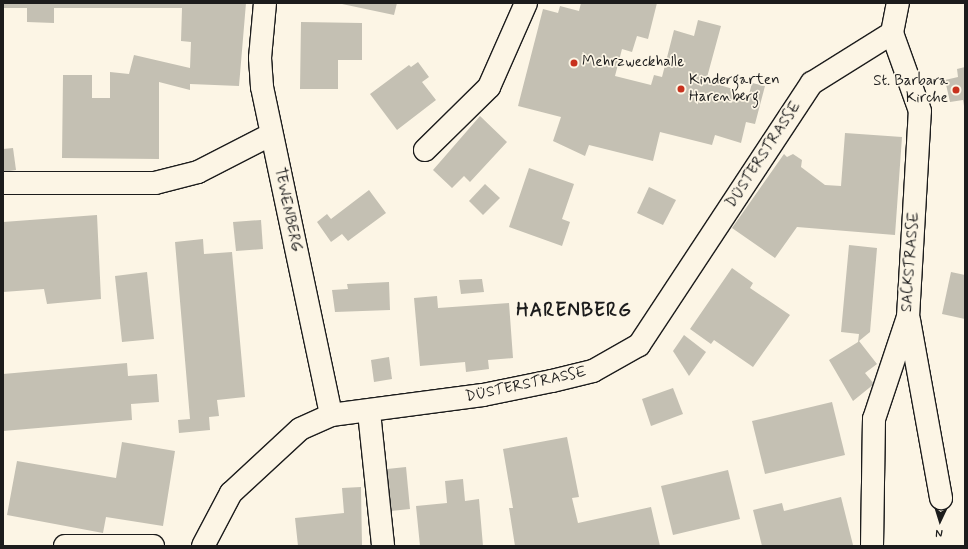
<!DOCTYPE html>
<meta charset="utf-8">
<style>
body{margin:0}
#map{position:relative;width:968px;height:549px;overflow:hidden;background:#fcf5e5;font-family:Mynerve,sans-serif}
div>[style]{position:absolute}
.building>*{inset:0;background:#c4c0b3}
.roads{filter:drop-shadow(1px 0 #1c1c1c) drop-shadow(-1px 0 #1c1c1c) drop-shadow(0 1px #1c1c1c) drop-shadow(0 -1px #1c1c1c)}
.minor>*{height:22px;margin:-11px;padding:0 11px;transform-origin:11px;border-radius:11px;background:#fcf5e5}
.dots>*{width:11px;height:11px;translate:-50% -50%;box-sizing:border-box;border:2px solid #fcf5e5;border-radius:50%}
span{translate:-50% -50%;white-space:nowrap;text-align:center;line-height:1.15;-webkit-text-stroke:3.5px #fcf5e5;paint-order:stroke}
.poi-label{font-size:15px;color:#1c1c1c}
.left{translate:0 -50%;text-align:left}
.right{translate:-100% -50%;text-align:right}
.street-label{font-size:15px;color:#1c1c1c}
.district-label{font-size:19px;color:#1c1c1c;font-weight:700;letter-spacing:1px}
.frame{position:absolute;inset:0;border:4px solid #1c1c1c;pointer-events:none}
.north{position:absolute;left:920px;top:501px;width:40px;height:40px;-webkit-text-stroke:3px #fcf5e5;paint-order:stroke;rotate:184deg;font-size:11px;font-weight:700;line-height:16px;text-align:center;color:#1c1c1c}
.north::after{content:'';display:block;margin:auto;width:14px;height:18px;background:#1c1c1c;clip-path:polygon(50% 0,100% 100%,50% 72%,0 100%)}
</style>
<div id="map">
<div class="building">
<div style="clip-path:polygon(3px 3px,246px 3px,239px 86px,190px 84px,190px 90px,159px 82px,159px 159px,62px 158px,63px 75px,92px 75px,92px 98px,110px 98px,110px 72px,129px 74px,134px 55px,190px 68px,191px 42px,181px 41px,182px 8px,54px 8px,54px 23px,27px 22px,27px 8px,3px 8px)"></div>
<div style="clip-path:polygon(348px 3px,397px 3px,394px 15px,342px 4px)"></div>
<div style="clip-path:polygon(581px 3px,657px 3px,648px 39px,637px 36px,632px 52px,622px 49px,615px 76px,651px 85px,654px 75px,662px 77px,674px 30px,694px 36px,698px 20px,721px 26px,706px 81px,733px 89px,731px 94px,748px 98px,752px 83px,765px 86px,755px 124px,746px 122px,741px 143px,715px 135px,712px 145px,660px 132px,653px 161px,589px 145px,585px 156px,553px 141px,561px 117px,518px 106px,543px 9px,558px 13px,560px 6px,579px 11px)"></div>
<div style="clip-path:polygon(301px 22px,362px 23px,362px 60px,338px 60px,338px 89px,300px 89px)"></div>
<div style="clip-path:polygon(418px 62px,429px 77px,422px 82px,436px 100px,397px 130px,370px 94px,409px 65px,411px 67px)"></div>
<div style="clip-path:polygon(965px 67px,965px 106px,964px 106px,963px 100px,950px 102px,945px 80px,958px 77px,957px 69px)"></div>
<div style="clip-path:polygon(480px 116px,507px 142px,470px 182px,464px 176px,452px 188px,433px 170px)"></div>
<div style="clip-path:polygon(845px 133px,902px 137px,895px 235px,797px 227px,775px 258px,732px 228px,784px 154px,787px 157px,793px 154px,802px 160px,801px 167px,825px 185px,841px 186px)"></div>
<div style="clip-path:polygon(13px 148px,16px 170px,3px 172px,3px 149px)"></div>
<div style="clip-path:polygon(529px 168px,574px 184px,562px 219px,570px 222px,562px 246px,509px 227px)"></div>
<div style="clip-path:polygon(485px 184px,500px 198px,483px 215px,469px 201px)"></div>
<div style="clip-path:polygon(649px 187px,676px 200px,663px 225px,637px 213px)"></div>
<div style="clip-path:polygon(369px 190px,386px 213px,348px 241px,342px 234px,331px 242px,317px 222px,327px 214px,331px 219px)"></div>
<div style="clip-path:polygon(97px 215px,101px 299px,47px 304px,44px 289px,3px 292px,3px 222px)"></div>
<div style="clip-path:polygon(261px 220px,263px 249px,236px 251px,233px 222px)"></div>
<div style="clip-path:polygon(203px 239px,204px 254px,232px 252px,245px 397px,217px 400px,219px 416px,209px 417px,210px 430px,179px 433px,178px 420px,190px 419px,175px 242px)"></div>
<div style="clip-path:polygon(849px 245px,877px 248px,870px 332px,859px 341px,877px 364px,865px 373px,874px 384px,853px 401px,829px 360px,858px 342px,859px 334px,841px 332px)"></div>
<div style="clip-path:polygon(732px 268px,753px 283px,750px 288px,790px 315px,753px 367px,714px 340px,711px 344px,690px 329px)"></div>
<div style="clip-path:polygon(147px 272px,154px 339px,122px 342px,115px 276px)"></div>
<div style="clip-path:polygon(951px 272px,965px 275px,965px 319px,942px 314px)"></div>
<div style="clip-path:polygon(482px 279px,484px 292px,461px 294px,459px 280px)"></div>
<div style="clip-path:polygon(389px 282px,390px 310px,335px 312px,332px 290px,348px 289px,347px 284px)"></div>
<div style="clip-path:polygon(437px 296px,438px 308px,509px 303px,513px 358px,488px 360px,489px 369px,466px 372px,465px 362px,420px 366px,414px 298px)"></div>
<div style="clip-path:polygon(684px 335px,706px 352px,689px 376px,673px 351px)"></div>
<div style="clip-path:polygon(389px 357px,392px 379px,374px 382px,371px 360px)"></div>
<div style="clip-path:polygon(127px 363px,128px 376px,157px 374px,159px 402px,131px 404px,132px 420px,3px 431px,3px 374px)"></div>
<div style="clip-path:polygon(673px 388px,683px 414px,651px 426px,642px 399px)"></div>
<div style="clip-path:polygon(832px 402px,845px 455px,765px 474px,752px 421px)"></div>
<div style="clip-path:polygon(567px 437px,579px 497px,572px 498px,578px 523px,651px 507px,660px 546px,515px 546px,509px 508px,513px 508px,503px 449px)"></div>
<div style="clip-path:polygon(122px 442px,175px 451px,163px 526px,106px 517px,103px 533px,7px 515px,17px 461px,116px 478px)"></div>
<div style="clip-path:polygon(406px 467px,410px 509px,391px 511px,387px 469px)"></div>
<div style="clip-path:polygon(728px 470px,740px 519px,673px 535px,661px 486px)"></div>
<div style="clip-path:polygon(463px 479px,465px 501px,479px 499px,483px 546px,420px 546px,416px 506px,447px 503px,445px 481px)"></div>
<div style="clip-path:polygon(361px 487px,362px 546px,298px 546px,295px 518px,344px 513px,342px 488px)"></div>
<div style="clip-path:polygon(841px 497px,853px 545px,762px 546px,753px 510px,782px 503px,784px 511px)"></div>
</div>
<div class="roads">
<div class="minor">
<div style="left:265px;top:3px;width:55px;rotate:95.2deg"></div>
<div style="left:260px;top:58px;width:29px;rotate:86deg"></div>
<div style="left:262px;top:87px;width:335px;rotate:78.1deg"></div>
<div style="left:425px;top:150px;width:90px;rotate:-44.5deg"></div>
<div style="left:489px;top:87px;width:92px;rotate:-66.2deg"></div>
<div style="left:3px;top:183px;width:152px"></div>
<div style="left:155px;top:183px;width:44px;rotate:-14.3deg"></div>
<div style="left:198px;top:172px;width:81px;rotate:-27.2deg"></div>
<div style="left:909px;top:320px;width:181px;rotate:79.8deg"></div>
<div style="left:369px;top:412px;width:135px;rotate:84deg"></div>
<div style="left:65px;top:546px;width:88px"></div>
<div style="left:203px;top:546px;width:60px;rotate:-62.2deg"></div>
<div style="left:231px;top:493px;width:94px;rotate:-42.8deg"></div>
<div style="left:300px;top:429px;width:34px;rotate:-24deg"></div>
<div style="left:331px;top:415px;width:153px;rotate:-7.5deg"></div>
<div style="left:483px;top:395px;width:70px;rotate:-11.5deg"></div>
<div style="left:552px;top:381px;width:42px;rotate:-13.7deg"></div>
<div style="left:593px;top:371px;width:53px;rotate:-29.5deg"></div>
<div style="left:639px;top:345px;width:314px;rotate:-56.6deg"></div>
<div style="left:812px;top:83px;width:94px;rotate:-32deg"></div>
<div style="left:872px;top:546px;width:127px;rotate:-89.1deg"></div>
<div style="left:874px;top:419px;width:108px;rotate:-71.6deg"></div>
<div style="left:908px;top:317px;width:206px;rotate:-86.7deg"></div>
<div style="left:920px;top:111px;width:83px;rotate:-109.7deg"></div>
<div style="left:892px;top:33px;width:31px;rotate:-79deg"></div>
</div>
</div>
<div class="dots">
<div style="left:574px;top:63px;background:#c8321e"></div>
<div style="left:681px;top:89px;background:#c8321e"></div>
<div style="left:956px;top:90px;background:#c8321e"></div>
</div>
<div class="poi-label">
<span class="left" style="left:582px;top:63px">Mehrzweckhalle</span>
<span class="left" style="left:689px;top:89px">Kindergarten<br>Harenberg</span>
<span class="right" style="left:948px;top:90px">St. Barbara<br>Kirche</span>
</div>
<div class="street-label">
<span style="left:764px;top:155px;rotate:-57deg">DÜSTERSTRASSE</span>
<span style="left:287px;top:210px;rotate:78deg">TEWENBERG</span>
<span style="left:911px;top:262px;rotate:-86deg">SACKSTRASSE</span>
<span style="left:526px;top:385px;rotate:-12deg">DÜSTERSTRASSE</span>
</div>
<div class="district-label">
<span style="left:574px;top:311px">HARENBERG</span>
</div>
<div class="frame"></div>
<div class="north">N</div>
</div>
